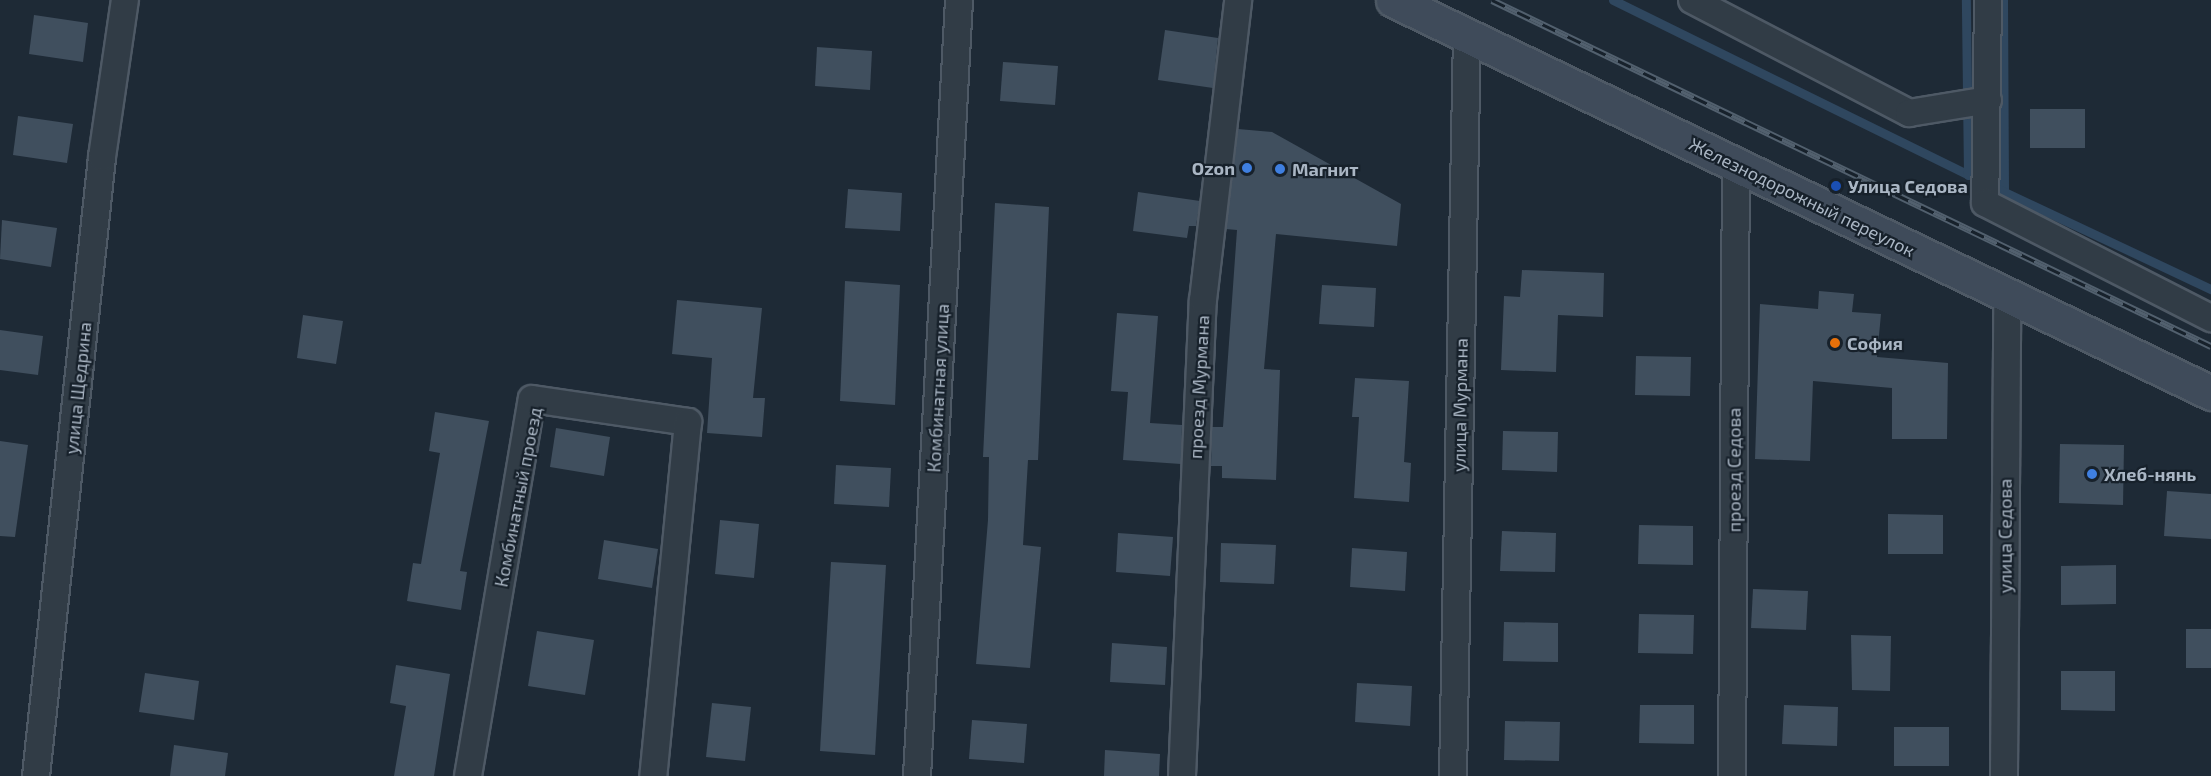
<!DOCTYPE html>
<meta charset="utf-8">
<style>
body{margin:0}
#map{position:relative;width:2211px;height:776px;overflow:hidden;background:#1e2a36;font-family:"Exo 2",sans-serif}
div>[style]{position:absolute}
.stream>*{height:9px;margin:-4.5px;padding:0 4.5px;transform-origin:4.5px;border-radius:4.5px;background:#2f475f}
.building>*{inset:0;background:#404f5e}
.roads{filter:drop-shadow(2px 0 #4e5965) drop-shadow(-2px 0 #4e5965) drop-shadow(0 2px #4e5965) drop-shadow(0 -2px #4e5965)}
.street>*{height:26px;margin:-13px;padding:0 13px;transform-origin:13px;border-radius:13px;background:#313c46}
.secondary>*{height:33px;margin:-16.5px;padding:0 16.5px;transform-origin:16.5px;border-radius:16.5px;background:#3f4b5a}
.rail>*{height:7px;margin-top:-3.5px;transform-origin:0;background:repeating-linear-gradient(90deg,#17212b 0 14px,#52606e 0 28px);box-sizing:border-box;border-block:2px solid #52606e}
.dots>*{width:16px;height:16px;translate:-50% -50%;box-sizing:border-box;border:3px solid #17212b;border-radius:50%}
span{translate:-50% -50%;white-space:nowrap;text-align:center;line-height:1.15;-webkit-text-stroke:4.5px #17212b;paint-order:stroke}
.poi-label{font-size:18px;color:#aab6c4;font-weight:700}
.right{translate:-100% -50%;text-align:right}
.left{translate:0 -50%;text-align:left}
.street-label{font-size:18px;color:#aab6c4}
</style>
<div id="map">
<div class="stream">
<div style="left:1613px;top:0;width:396px;rotate:26.2deg"></div>
<div style="left:1968px;top:175px;width:175px;rotate:-90.7deg"></div>
<div style="left:2003px;top:0;width:191px;rotate:89.7deg"></div>
<div style="left:1996px;top:188px;width:238px;rotate:25.2deg"></div>
</div>
<div class="building">
<div style="clip-path:polygon(34px 15px,88px 23px,83px 62px,29px 54px)"></div>
<div style="clip-path:polygon(1165px 30px,1218px 38px,1213px 88px,1158px 80px)"></div>
<div style="clip-path:polygon(817px 47px,872px 51px,870px 90px,815px 86px)"></div>
<div style="clip-path:polygon(1003px 62px,1058px 66px,1055px 105px,1000px 101px)"></div>
<div style="clip-path:polygon(2030px 109px,2085px 109px,2085px 148px,2030px 148px)"></div>
<div style="clip-path:polygon(18px 116px,73px 124px,67px 163px,13px 155px)"></div>
<div style="clip-path:polygon(1238px 129px,1272px 132px,1401px 204px,1397px 246px,1276px 234px,1264px 369px,1280px 370px,1276px 480px,1222px 478px,1222px 466px,1211px 466px,1212px 427px,1223px 427px,1237px 230px,1226px 229px)"></div>
<div style="clip-path:polygon(848px 189px,902px 193px,900px 231px,845px 228px)"></div>
<div style="clip-path:polygon(1138px 192px,1200px 201px,1196px 226px,1189px 226px,1187px 238px,1133px 231px)"></div>
<div style="clip-path:polygon(995px 203px,1049px 207px,1038px 460px,1028px 460px,1023px 545px,1041px 547px,1030px 668px,976px 664px,988px 520px,989px 457px,983px 457px)"></div>
<div style="clip-path:polygon(2px 220px,57px 228px,51px 267px,0 259px)"></div>
<div style="clip-path:polygon(1522px 270px,1604px 273px,1603px 317px,1558px 315px,1556px 372px,1501px 370px,1504px 296px,1520px 297px)"></div>
<div style="clip-path:polygon(845px 281px,900px 285px,895px 405px,840px 401px)"></div>
<div style="clip-path:polygon(1322px 285px,1376px 288px,1374px 327px,1319px 324px)"></div>
<div style="clip-path:polygon(1819px 291px,1854px 294px,1852px 312px,1881px 314px,1877px 357px,1948px 363px,1947px 439px,1892px 439px,1892px 388px,1813px 381px,1810px 461px,1755px 459px,1760px 304px,1818px 309px)"></div>
<div style="clip-path:polygon(677px 300px,762px 308px,753px 398px,765px 398px,762px 437px,707px 433px,712px 358px,672px 354px)"></div>
<div style="clip-path:polygon(1117px 313px,1158px 316px,1150px 423px,1182px 425px,1181px 464px,1123px 460px,1128px 392px,1111px 391px)"></div>
<div style="clip-path:polygon(303px 315px,343px 321px,336px 364px,297px 358px)"></div>
<div style="clip-path:polygon(0 330px,43px 336px,38px 375px,0 370px)"></div>
<div style="clip-path:polygon(1636px 356px,1691px 357px,1690px 396px,1635px 395px)"></div>
<div style="clip-path:polygon(1355px 378px,1409px 381px,1404px 462px,1411px 463px,1409px 502px,1354px 498px,1359px 417px,1352px 417px)"></div>
<div style="clip-path:polygon(435px 412px,489px 421px,460px 571px,467px 572px,461px 610px,407px 601px,413px 563px,421px 564px,440px 453px,429px 451px)"></div>
<div style="clip-path:polygon(556px 428px,610px 437px,604px 476px,550px 467px)"></div>
<div style="clip-path:polygon(1503px 431px,1558px 432px,1557px 472px,1502px 470px)"></div>
<div style="clip-path:polygon(0 441px,28px 445px,15px 537px,0 536px)"></div>
<div style="clip-path:polygon(2060px 444px,2124px 445px,2123px 505px,2059px 503px)"></div>
<div style="clip-path:polygon(836px 465px,891px 468px,889px 507px,834px 504px)"></div>
<div style="clip-path:polygon(2167px 491px,2211px 494px,2211px 539px,2164px 536px)"></div>
<div style="clip-path:polygon(1888px 514px,1943px 515px,1943px 554px,1888px 554px)"></div>
<div style="clip-path:polygon(720px 520px,759px 524px,754px 578px,715px 574px)"></div>
<div style="clip-path:polygon(1639px 525px,1693px 526px,1693px 565px,1638px 564px)"></div>
<div style="clip-path:polygon(1502px 531px,1556px 533px,1555px 572px,1500px 571px)"></div>
<div style="clip-path:polygon(1118px 533px,1173px 537px,1170px 576px,1116px 572px)"></div>
<div style="clip-path:polygon(604px 540px,658px 549px,652px 588px,598px 579px)"></div>
<div style="clip-path:polygon(1221px 543px,1276px 545px,1274px 584px,1220px 582px)"></div>
<div style="clip-path:polygon(1352px 548px,1407px 552px,1405px 591px,1350px 587px)"></div>
<div style="clip-path:polygon(831px 562px,886px 565px,875px 755px,820px 751px)"></div>
<div style="clip-path:polygon(2116px 565px,2116px 604px,2061px 605px,2061px 566px)"></div>
<div style="clip-path:polygon(1753px 589px,1808px 591px,1806px 630px,1751px 628px)"></div>
<div style="clip-path:polygon(1639px 614px,1694px 615px,1693px 654px,1638px 653px)"></div>
<div style="clip-path:polygon(1504px 622px,1558px 623px,1558px 662px,1503px 661px)"></div>
<div style="clip-path:polygon(2186px 629px,2211px 629px,2211px 668px,2186px 668px)"></div>
<div style="clip-path:polygon(537px 631px,594px 640px,585px 695px,528px 686px)"></div>
<div style="clip-path:polygon(1851px 635px,1891px 636px,1890px 691px,1852px 690px)"></div>
<div style="clip-path:polygon(1112px 643px,1167px 647px,1165px 685px,1110px 682px)"></div>
<div style="clip-path:polygon(396px 665px,450px 674px,434px 776px,394px 776px,406px 706px,390px 703px)"></div>
<div style="clip-path:polygon(2061px 671px,2115px 671px,2115px 711px,2061px 710px)"></div>
<div style="clip-path:polygon(145px 673px,199px 681px,194px 720px,139px 712px)"></div>
<div style="clip-path:polygon(1357px 683px,1412px 686px,1410px 726px,1355px 722px)"></div>
<div style="clip-path:polygon(712px 703px,751px 707px,745px 761px,706px 757px)"></div>
<div style="clip-path:polygon(1640px 705px,1694px 705px,1694px 744px,1639px 743px)"></div>
<div style="clip-path:polygon(1784px 705px,1838px 707px,1837px 746px,1782px 744px)"></div>
<div style="clip-path:polygon(972px 720px,1027px 724px,1024px 763px,969px 759px)"></div>
<div style="clip-path:polygon(1505px 721px,1560px 722px,1559px 761px,1504px 760px)"></div>
<div style="clip-path:polygon(1894px 727px,1949px 727px,1949px 766px,1894px 766px)"></div>
<div style="clip-path:polygon(174px 745px,228px 753px,225px 776px,170px 776px)"></div>
<div style="clip-path:polygon(1105px 750px,1160px 754px,1159px 776px,1104px 776px)"></div>
</div>
<div class="roads">
<div class="street">
<div style="left:1692px;top:0;width:245px;rotate:27.5deg"></div>
<div style="left:1909px;top:113px;width:80px;rotate:-9.3deg"></div>
<div style="left:1988px;top:0;width:203px;rotate:90.8deg"></div>
<div style="left:1985px;top:203px;width:254px;rotate:27deg"></div>
<div style="left:36px;top:776px;width:623px;rotate:-83.91deg"></div>
<div style="left:102px;top:157px;width:159px;rotate:-81.7deg"></div>
<div style="left:468px;top:776px;width:382px;rotate:-80.4deg"></div>
<div style="left:532px;top:399px;width:158px;rotate:8.4deg"></div>
<div style="left:688px;top:422px;width:356px;rotate:95.6deg"></div>
<div style="left:917px;top:776px;width:777px;rotate:-86.9deg"></div>
<div style="left:1182px;top:776px;width:476px;rotate:-87.5deg"></div>
<div style="left:1203px;top:300px;width:302px;rotate:-83.3deg"></div>
<div style="left:1453px;top:776px;width:741px;rotate:-88.92deg"></div>
<div style="left:1732px;top:776px;width:612px;rotate:-89.63deg"></div>
<div style="left:2004px;top:776px;width:480px;rotate:-89.6deg"></div>
</div>
<div class="secondary">
<div style="left:1393px;top:0;width:908px;rotate:25.66deg"></div>
</div>
</div>
<div class="rail">
<div style="left:1492px;top:0;width:798px;rotate:25.7deg"></div>
</div>
<div class="dots">
<div style="left:1247px;top:168px;background:#3f7fe0"></div>
<div style="left:1280px;top:169px;background:#3f7fe0"></div>
<div style="left:1836px;top:186px;background:#1a4fb4"></div>
<div style="left:1835px;top:343px;background:#e8710a"></div>
<div style="left:2092px;top:474px;background:#3f7fe0"></div>
</div>
<div class="poi-label">
<span class="right" style="left:1235px;top:168px">Ozon</span>
<span class="left" style="left:1292px;top:169px">Магнит</span>
<span class="left" style="left:1848px;top:186px">Улица Седова</span>
<span class="left" style="left:1847px;top:343px">София</span>
<span class="left" style="left:2104px;top:474px">Хлеб-нянь</span>
</div>
<div class="street-label">
<span style="left:1802px;top:197px;rotate:26deg">Железнодорожный переулок</span>
<span style="left:1199px;top:387px;rotate:-87deg">проезд Мурмана</span>
<span style="left:78px;top:388px;rotate:-84deg">улица Щедрина</span>
<span style="left:938px;top:388px;rotate:-87deg">Комбинатная улица</span>
<span style="left:1460px;top:405px;rotate:-89deg">улица Мурмана</span>
<span style="left:1734px;top:470px;rotate:-90deg">проезд Седова</span>
<span style="left:518px;top:497px;rotate:-79deg">Комбинатный проезд</span>
<span style="left:2005px;top:536px;rotate:-90deg">улица Седова</span>
</div>
</div>
